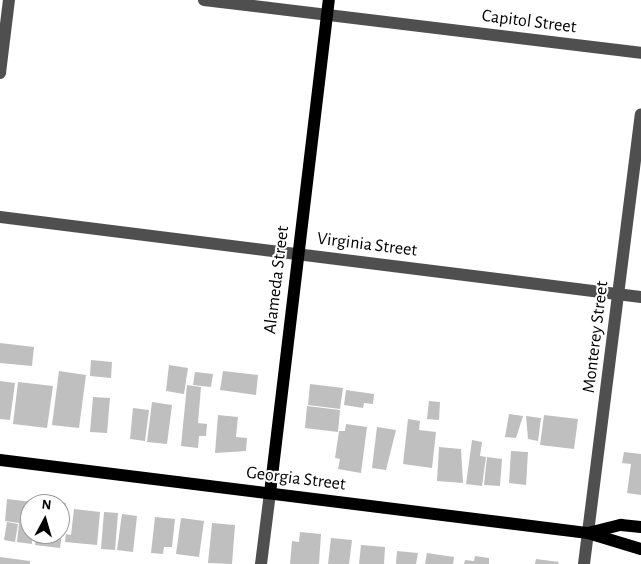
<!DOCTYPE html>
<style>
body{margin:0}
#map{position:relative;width:641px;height:564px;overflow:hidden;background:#fff;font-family:"Alegreya Sans",sans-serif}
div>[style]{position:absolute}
.building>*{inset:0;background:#bfbfbf}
.minor>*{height:12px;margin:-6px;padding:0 6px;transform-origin:6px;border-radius:6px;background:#4f4f4f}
.major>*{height:12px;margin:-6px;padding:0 6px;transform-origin:6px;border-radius:6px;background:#000}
span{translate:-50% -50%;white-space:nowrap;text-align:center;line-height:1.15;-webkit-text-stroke:4px #fff;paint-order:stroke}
.street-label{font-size:18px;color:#000}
.north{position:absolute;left:20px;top:494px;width:50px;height:50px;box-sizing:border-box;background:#fff;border:1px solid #999;border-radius:50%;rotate:6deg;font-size:14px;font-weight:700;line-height:20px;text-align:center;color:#000}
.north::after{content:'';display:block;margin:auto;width:18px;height:22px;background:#000;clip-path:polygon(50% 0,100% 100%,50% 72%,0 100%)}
</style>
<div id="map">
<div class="building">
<div style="clip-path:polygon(0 343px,34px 347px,32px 366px,0 363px)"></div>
<div style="clip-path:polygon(91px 360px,112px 362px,111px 378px,90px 376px)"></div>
<div style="clip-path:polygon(169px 365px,188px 368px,184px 394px,166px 391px)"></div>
<div style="clip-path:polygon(59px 371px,86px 375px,79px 428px,52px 425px)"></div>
<div style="clip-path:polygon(223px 371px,258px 375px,256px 395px,220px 390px)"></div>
<div style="clip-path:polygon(195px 372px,213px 374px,211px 387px,193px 385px)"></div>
<div style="clip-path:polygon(0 381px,15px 383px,10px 420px,0 419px)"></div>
<div style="clip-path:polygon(18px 382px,53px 386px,47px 428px,13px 424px)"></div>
<div style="clip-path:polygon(310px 384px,343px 388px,340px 409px,308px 405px)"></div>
<div style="clip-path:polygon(187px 385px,201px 387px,198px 423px,207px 424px,206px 436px,199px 436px,198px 448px,181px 446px)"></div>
<div style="clip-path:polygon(346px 390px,374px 394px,373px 404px,364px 403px,363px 408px,344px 405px)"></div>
<div style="clip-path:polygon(93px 397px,110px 398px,107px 433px,90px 432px)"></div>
<div style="clip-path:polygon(429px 401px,440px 402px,439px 420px,427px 419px)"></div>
<div style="clip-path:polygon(152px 402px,172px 405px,167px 444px,147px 442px)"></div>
<div style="clip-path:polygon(307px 406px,340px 410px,338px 432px,305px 428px)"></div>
<div style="clip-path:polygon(133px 408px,149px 410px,145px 441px,130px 439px)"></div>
<div style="clip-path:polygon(509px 414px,523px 416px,516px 438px,505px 437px)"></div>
<div style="clip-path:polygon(218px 415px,238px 417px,236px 437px,247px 438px,246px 451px,215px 453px)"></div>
<div style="clip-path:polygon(544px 415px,578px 419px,574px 449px,540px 445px)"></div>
<div style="clip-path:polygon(526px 416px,541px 418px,538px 441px,528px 439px)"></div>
<div style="clip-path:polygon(408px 419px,420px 421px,419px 430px,436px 432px,432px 468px,403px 464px)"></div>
<div style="clip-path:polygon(346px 424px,367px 427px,361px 473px,338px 469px,340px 459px,335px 458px,339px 431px,345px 431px)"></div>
<div style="clip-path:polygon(377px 427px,396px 430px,386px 470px,372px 468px)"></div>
<div style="clip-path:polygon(472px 440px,482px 442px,480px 456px,486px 457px,482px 486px,466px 484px)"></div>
<div style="clip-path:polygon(439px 447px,461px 449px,463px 483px,437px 481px)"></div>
<div style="clip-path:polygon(511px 451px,528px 452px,526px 485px,509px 483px)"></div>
<div style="clip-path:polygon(624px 452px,641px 454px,641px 495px,627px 493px,631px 464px,622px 463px)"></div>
<div style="clip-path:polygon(487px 457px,502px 459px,500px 486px,484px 485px)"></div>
<div style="clip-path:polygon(7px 499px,40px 503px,30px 504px,32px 544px,17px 542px,19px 523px,5px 521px)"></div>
<div style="clip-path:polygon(41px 500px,66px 503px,60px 548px,35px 545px,37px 534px,60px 534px,60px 504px,41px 504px)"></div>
<div style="clip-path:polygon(74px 509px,100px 512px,97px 545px,65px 542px,66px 534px,71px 535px)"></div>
<div style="clip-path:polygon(104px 512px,118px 513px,115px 550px,101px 549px)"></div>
<div style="clip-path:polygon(122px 514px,137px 516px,133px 552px,117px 550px)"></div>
<div style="clip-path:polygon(155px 517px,175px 519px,172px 547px,164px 547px,163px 554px,151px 553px)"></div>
<div style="clip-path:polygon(181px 518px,204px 521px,199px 557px,176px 554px)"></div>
<div style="clip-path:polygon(7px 522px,18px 524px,15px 542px,4px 540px)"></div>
<div style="clip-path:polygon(212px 523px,235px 525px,232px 564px,208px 563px)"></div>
<div style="clip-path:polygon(300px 532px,321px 534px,319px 564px,290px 564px,292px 541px,299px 542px)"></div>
<div style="clip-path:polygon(331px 538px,352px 540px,349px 564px,328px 564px)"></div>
<div style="clip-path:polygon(361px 545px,385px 547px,384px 564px,359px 564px)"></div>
<div style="clip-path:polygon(397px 551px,418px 553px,416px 564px,396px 564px)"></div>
<div style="clip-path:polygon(427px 553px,454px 557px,453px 564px,425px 564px)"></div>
<div style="clip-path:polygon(475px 556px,489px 558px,489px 564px,464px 564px,465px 560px,474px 561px)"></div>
<div style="clip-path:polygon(0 557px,30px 561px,30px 564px,0 564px)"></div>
<div style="clip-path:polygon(536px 559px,559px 562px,558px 564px,535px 564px)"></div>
</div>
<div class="minor">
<div style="left:204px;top:0;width:440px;rotate:6.9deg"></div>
<div style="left:0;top:73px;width:74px;rotate:-83deg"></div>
<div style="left:0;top:217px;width:646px;rotate:7.11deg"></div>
<div style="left:261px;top:564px;width:72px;rotate:-82.8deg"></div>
<div style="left:584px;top:564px;width:453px;rotate:-82.8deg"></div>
</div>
<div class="major">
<div style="left:0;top:460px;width:593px;rotate:7.08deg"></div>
<div style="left:588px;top:533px;width:55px;rotate:16.8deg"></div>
<div style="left:270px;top:493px;width:497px;rotate:-83.2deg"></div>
<div style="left:588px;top:533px;width:34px;rotate:-14deg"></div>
<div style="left:621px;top:525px;width:20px;rotate:6deg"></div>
</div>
<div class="street-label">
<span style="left:529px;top:22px;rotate:7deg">Capitol Street</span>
<span style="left:367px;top:245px;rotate:7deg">Virginia Street</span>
<span style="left:277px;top:280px;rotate:-83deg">Alameda Street</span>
<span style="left:596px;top:337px;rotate:-83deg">Monterey Street</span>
<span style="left:296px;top:479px;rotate:7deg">Georgia Street</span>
</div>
<div class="north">N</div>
</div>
